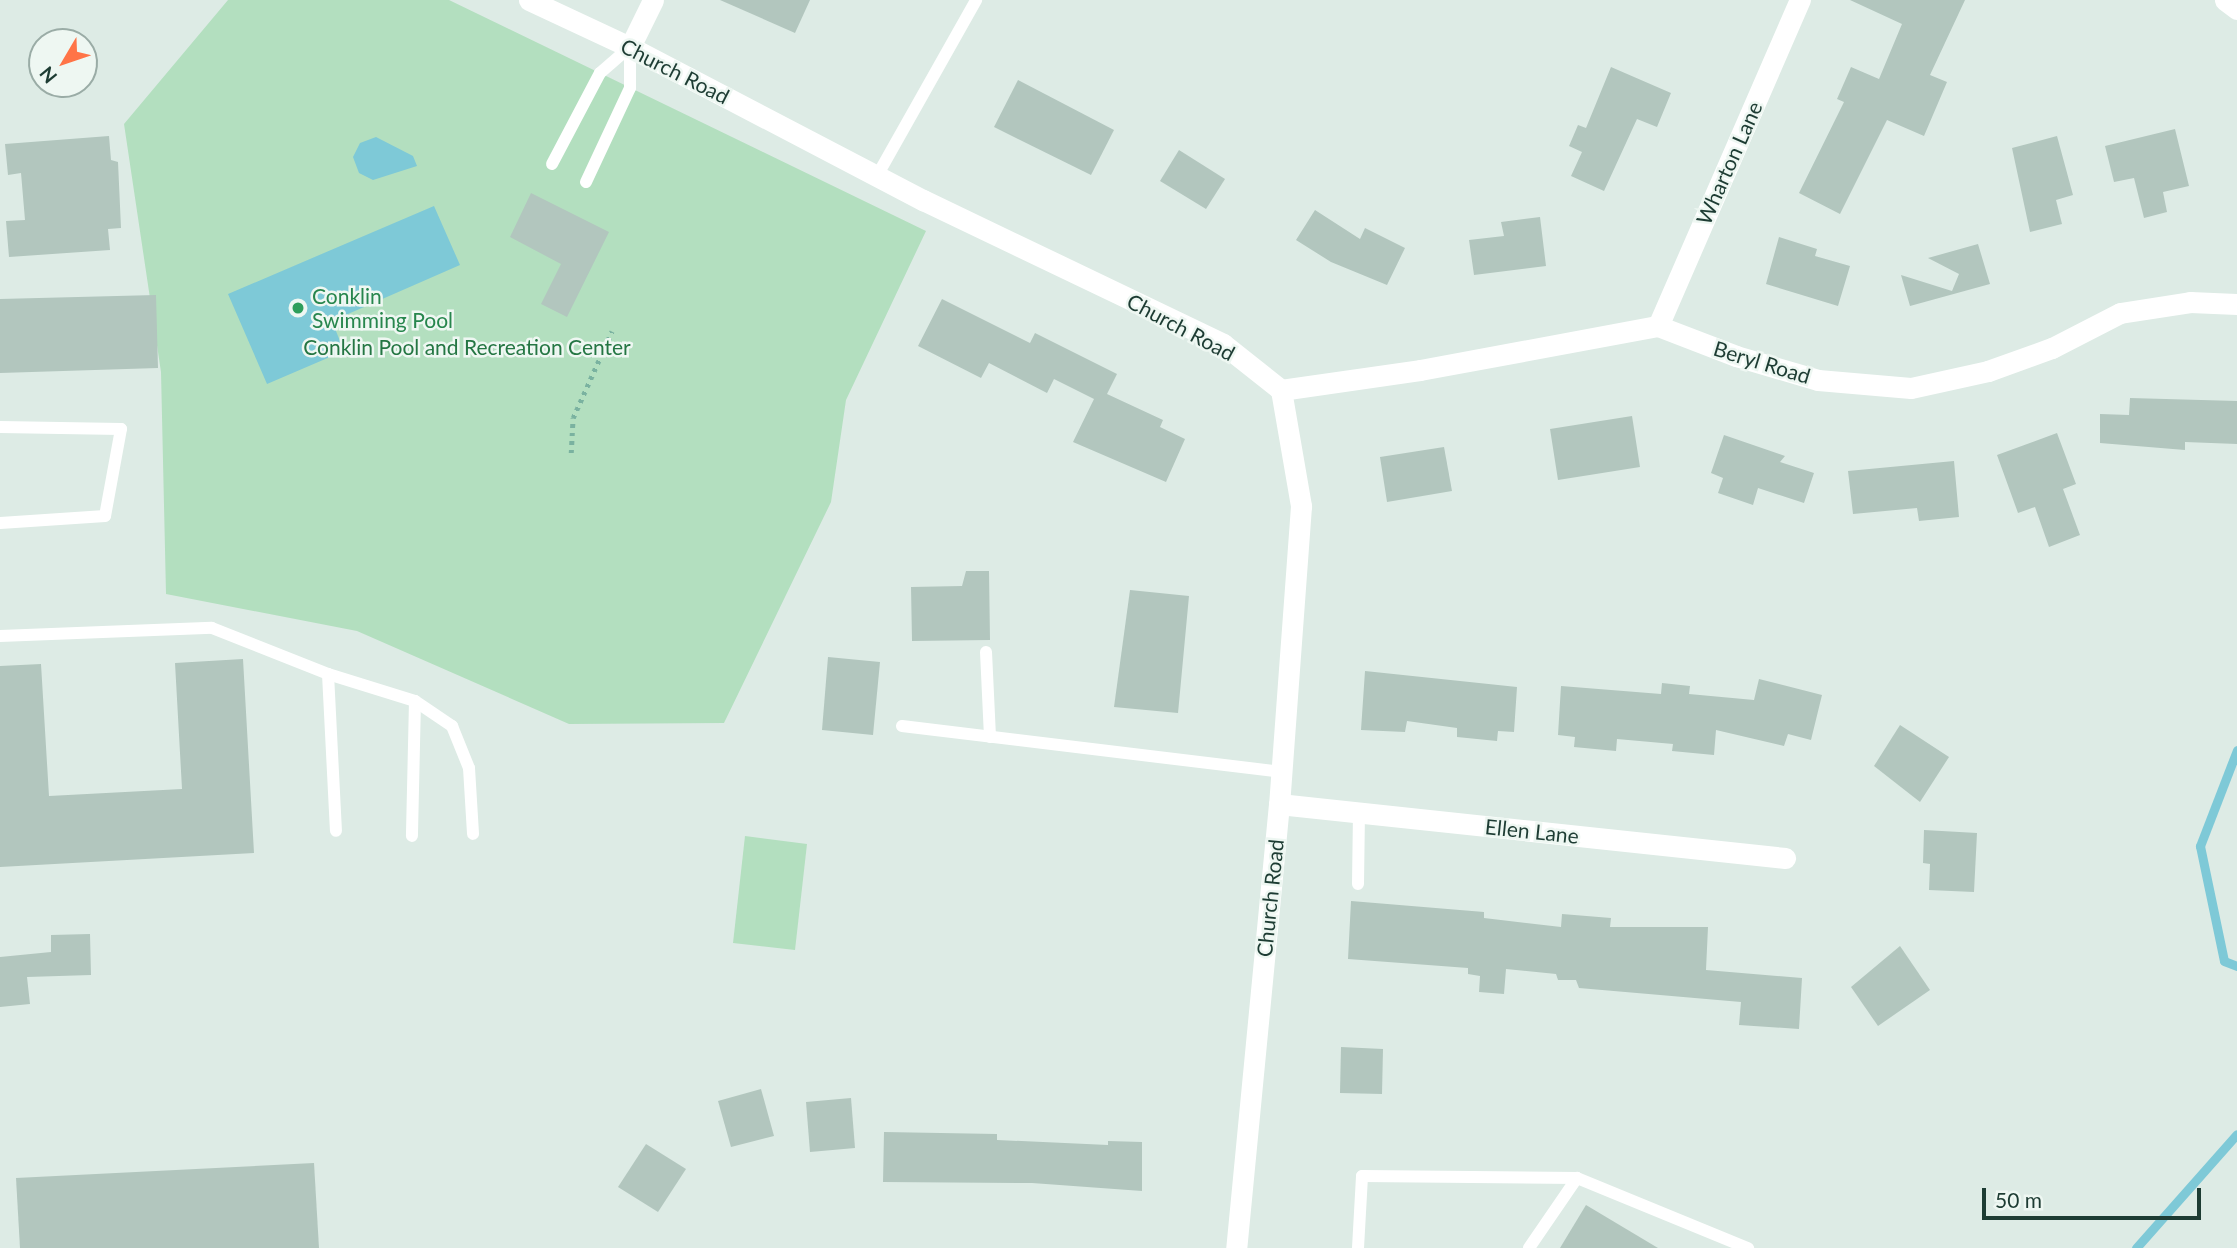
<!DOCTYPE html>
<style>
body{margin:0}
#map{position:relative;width:2237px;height:1248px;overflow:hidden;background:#ddebe5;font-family:Lato,sans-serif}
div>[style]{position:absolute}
.green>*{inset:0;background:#b3dfbf}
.water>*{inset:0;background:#7ec9d7}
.stream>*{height:9px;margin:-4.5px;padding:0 4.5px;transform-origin:4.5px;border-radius:4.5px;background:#7ec9d7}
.building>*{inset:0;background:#b2c6be}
.path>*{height:4.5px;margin-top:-2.25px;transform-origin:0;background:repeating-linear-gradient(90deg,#7ab2a0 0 3.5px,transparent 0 8.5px)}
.lane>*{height:12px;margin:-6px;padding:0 6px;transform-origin:6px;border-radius:6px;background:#fff}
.street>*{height:21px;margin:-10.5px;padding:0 10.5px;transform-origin:10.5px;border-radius:10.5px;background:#fff}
.secondary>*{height:21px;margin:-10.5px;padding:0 10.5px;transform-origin:10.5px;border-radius:10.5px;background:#fff}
.dots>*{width:19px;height:19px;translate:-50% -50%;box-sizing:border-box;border:4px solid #eef7f2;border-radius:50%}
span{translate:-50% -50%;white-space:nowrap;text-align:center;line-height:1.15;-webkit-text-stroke:5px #eef7f2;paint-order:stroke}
.street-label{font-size:21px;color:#1d3c33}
.leisure-label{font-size:21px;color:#27864d}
.left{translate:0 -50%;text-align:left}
.park-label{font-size:21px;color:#247643}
.north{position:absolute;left:28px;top:28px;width:70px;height:70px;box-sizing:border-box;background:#eef7f2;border:2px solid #9aaca6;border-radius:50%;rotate:231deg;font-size:19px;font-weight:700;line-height:28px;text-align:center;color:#1d3c33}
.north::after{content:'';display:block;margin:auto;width:24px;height:32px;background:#ff7447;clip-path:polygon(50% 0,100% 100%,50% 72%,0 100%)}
.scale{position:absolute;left:1982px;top:1188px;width:219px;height:32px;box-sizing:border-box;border:4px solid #1d3c33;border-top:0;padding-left:9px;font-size:21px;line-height:24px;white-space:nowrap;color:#1d3c33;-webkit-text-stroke:5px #eef7f2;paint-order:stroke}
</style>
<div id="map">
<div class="green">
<div style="clip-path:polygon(228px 0,449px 0,926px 231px,846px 400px,831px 502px,724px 723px,569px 724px,357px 631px,166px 594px,161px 372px,124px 124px)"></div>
<div style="clip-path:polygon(745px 836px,807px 844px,795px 950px,733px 943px)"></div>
</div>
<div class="water">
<div style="clip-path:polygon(376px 137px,413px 156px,417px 166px,373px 180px,359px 173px,353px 157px,360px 143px)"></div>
<div style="clip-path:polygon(434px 206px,460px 265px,332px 321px,344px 351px,267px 384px,228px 294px)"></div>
</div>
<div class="stream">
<div style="left:2237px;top:750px;width:103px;rotate:111.1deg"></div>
<div style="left:2200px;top:846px;width:117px;rotate:78.2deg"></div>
<div style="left:2224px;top:961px;width:14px;rotate:21deg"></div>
<div style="left:2136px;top:1248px;width:152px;rotate:-48.5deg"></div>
</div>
<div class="building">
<div style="clip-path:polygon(720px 0,810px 0,795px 33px)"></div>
<div style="clip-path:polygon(1850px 0,1965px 0,1930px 75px,1947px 82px,1924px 136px,1887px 120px,1840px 214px,1799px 193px,1844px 102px,1837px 99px,1851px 67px,1879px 79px,1902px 24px)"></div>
<div style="clip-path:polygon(1611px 67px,1671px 93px,1657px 127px,1637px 119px,1604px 191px,1571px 176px,1582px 152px,1569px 146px,1578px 125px,1586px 128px)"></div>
<div style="clip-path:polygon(1018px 80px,1114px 130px,1091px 175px,994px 127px)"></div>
<div style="clip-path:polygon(2175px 129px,2189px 186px,2163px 192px,2167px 212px,2144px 218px,2134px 178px,2114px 182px,2105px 146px)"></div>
<div style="clip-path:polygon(109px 136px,111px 160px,118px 162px,121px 228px,108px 229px,110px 250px,9px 257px,6px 221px,25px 220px,21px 173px,8px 175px,5px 144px)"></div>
<div style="clip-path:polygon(2057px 136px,2073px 195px,2056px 200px,2062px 224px,2030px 232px,2012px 148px)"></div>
<div style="clip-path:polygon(1179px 150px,1225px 179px,1206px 209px,1160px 181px)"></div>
<div style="clip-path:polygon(531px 193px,609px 232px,567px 317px,541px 304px,561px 264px,510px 237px)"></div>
<div style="clip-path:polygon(1315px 210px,1360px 239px,1365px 228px,1405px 248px,1387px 285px,1331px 262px,1296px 240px)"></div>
<div style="clip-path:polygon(1540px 217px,1546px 266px,1474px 275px,1469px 240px,1504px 236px,1501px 222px)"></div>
<div style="clip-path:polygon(1779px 237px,1817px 249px,1815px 256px,1850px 266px,1838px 306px,1766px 284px)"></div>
<div style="clip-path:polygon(1978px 244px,1990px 284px,1910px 306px,1901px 275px,1952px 291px,1959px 274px,1928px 258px)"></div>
<div style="clip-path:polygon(156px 295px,158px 368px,0 373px,0 299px)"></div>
<div style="clip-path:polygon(942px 299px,1030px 343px,1035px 333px,1117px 374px,1107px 394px,1163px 420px,1160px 427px,1185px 439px,1166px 482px,1073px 442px,1094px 399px,1054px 379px,1047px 393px,989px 363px,981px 378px,918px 346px)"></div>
<div style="clip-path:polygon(2130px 398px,2237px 401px,2237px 444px,2185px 442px,2185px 450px,2100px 443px,2100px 414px,2129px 415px)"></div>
<div style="clip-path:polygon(1632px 416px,1640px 467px,1558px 480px,1550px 429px)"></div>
<div style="clip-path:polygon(2057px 433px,2076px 484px,2063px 489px,2080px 535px,2049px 547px,2035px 507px,2018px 513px,1997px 455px)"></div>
<div style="clip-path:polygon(1724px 435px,1785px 456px,1780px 462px,1814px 473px,1804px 503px,1758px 488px,1753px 505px,1718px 493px,1723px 478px,1711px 473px)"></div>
<div style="clip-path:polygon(1444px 447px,1452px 491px,1387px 502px,1380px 457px)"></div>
<div style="clip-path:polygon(1954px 461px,1959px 517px,1919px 521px,1917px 508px,1853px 514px,1848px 471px)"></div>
<div style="clip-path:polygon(966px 571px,989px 571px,990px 640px,912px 641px,911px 587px,962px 586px)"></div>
<div style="clip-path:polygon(1130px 590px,1189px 596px,1178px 713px,1114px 707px)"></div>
<div style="clip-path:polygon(828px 657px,880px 662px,873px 735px,822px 730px)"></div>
<div style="clip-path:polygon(243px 659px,254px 853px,0 867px,0 666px,41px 664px,49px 796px,182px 789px,175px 663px)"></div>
<div style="clip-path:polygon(1365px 671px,1517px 687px,1514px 732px,1498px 731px,1497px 741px,1457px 737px,1457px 728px,1407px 721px,1405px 732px,1361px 730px)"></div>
<div style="clip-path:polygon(1759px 679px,1822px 695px,1811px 740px,1788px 734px,1784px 746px,1716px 730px,1714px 755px,1672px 751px,1673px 744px,1617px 739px,1616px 751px,1574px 747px,1575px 737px,1558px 735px,1561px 686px,1661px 694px,1662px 683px,1690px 686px,1689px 694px,1754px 700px)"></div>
<div style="clip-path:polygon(1900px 725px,1949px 757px,1920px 802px,1874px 766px)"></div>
<div style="clip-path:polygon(1924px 830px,1977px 833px,1974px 892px,1929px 890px,1930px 864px,1923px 863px)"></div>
<div style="clip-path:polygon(1351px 901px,1484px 912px,1484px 918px,1561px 927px,1562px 914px,1611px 918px,1610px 927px,1708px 927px,1706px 970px,1802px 978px,1799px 1029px,1739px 1025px,1741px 1002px,1579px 988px,1576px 980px,1558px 980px,1556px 974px,1506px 969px,1504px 994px,1479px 992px,1480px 976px,1468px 974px,1468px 968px,1348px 959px)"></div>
<div style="clip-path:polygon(90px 934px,91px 975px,27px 977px,30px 1004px,0 1007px,0 957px,51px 952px,51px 935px)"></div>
<div style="clip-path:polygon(1900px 946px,1930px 990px,1878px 1026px,1851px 987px)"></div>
<div style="clip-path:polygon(1341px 1047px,1383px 1049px,1382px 1094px,1340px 1093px)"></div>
<div style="clip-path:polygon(761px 1089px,774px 1136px,731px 1147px,718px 1101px)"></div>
<div style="clip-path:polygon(851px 1098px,855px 1148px,810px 1152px,806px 1102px)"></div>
<div style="clip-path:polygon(884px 1132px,997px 1134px,997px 1140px,1108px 1145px,1108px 1141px,1142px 1142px,1142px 1191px,1032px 1183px,883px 1182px)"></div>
<div style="clip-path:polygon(646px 1144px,686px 1169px,658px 1212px,618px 1187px)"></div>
<div style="clip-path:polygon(314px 1163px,319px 1248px,20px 1248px,16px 1178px)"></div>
<div style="clip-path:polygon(1586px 1205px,1658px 1248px,1560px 1248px)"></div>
</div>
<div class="path">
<div style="left:571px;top:453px;width:35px;rotate:-87deg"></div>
<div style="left:573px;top:418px;width:95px;rotate:-65.9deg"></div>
</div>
<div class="lane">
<div style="left:552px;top:164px;width:103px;rotate:-62.2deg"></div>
<div style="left:600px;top:73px;width:40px;rotate:-41deg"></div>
<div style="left:877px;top:176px;width:202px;rotate:-60.6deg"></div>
<div style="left:586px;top:182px;width:104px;rotate:-64.9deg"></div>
<div style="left:630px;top:88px;width:41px;rotate:-90deg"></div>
<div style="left:0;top:427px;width:121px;rotate:0.9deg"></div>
<div style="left:121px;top:429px;width:88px;rotate:100.4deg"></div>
<div style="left:105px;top:516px;width:105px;rotate:176.2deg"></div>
<div style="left:0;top:636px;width:212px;rotate:-2.2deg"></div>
<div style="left:212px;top:628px;width:125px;rotate:21.6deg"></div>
<div style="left:328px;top:674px;width:157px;rotate:87.1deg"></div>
<div style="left:986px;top:652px;width:85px;rotate:87.3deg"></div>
<div style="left:328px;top:674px;width:91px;rotate:17.2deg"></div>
<div style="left:415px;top:701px;width:135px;rotate:91.3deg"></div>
<div style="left:415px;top:701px;width:45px;rotate:34deg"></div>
<div style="left:452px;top:726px;width:45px;rotate:68deg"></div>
<div style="left:469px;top:768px;width:66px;rotate:86.5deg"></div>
<div style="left:902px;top:726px;width:382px;rotate:6.9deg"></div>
<div style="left:1358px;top:884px;width:71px;rotate:-89.2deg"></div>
<div style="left:1358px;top:1248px;width:72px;rotate:-86.8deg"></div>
<div style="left:1362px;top:1176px;width:215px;rotate:0.5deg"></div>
<div style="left:1577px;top:1178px;width:185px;rotate:22.3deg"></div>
<div style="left:1529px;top:1248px;width:85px;rotate:-55.6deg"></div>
</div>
<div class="street">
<div style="left:2225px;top:0;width:15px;rotate:37deg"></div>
<div style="left:630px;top:47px;width:52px;rotate:-63.9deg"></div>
<div style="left:1658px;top:326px;width:356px;rotate:-66.5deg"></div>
<div style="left:1281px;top:390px;width:140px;rotate:-8.2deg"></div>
<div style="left:1420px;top:370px;width:242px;rotate:-10.5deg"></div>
<div style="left:1658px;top:326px;width:84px;rotate:21deg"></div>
<div style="left:1736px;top:356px;width:85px;rotate:16.3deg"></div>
<div style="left:1818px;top:380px;width:93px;rotate:4.9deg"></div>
<div style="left:1911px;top:388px;width:79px;rotate:-12.4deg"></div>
<div style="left:1988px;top:371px;width:68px;rotate:-19.8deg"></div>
<div style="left:2052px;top:348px;width:76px;rotate:-27.2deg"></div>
<div style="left:2120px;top:313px;width:71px;rotate:-8.9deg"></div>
<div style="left:2190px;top:302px;width:47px;rotate:2.4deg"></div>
<div style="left:1279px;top:804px;width:509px;rotate:6.09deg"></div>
</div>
<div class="secondary">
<div style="left:529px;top:0;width:111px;rotate:25deg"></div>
<div style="left:630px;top:47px;width:331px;rotate:27.6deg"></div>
<div style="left:923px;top:200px;width:333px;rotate:25.6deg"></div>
<div style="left:1223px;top:344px;width:74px;rotate:38.4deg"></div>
<div style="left:1281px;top:390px;width:118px;rotate:80.2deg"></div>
<div style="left:1301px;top:506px;width:299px;rotate:94.2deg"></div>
<div style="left:1279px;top:804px;width:446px;rotate:95.5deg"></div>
</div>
<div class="dots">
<div style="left:298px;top:308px;background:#2e9e5b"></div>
</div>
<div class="street-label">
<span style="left:675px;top:71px;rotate:27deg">Church Road</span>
<span style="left:1729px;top:163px;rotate:-66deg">Wharton Lane</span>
<span style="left:1181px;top:327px;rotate:28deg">Church Road</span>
<span style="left:1762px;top:362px;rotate:17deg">Beryl Road</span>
<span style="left:1532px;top:831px;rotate:6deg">Ellen Lane</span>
<span style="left:1270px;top:898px;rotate:-84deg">Church Road</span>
</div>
<div class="leisure-label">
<span class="left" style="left:312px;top:308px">Conklin<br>Swimming Pool</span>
</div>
<div class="park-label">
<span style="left:467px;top:347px">Conklin Pool and Recreation Center</span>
</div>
<div class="north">N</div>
<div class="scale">50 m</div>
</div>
